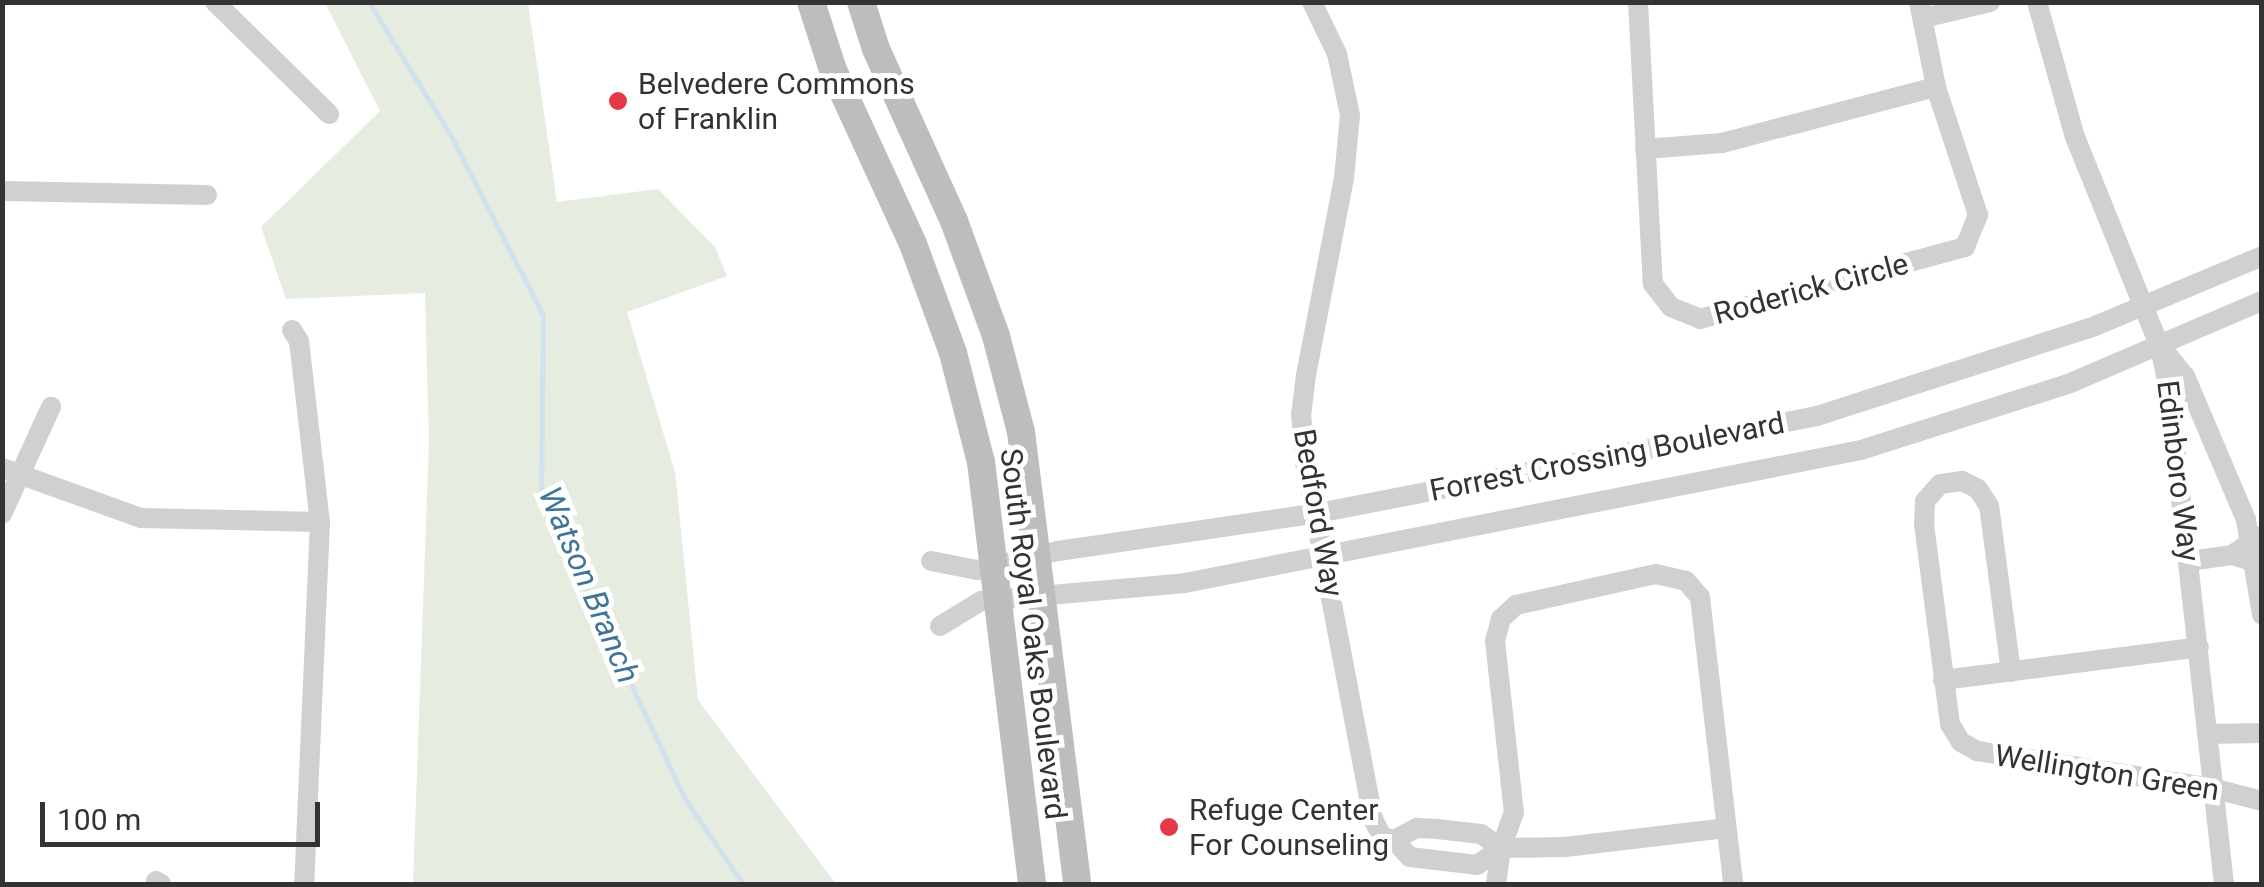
<!DOCTYPE html>
<style>
body{margin:0}
#map{position:relative;width:2264px;height:887px;overflow:hidden;background:#fff;font-family:Roboto,sans-serif}
div>[style]{position:absolute}
.green>*{inset:0;background:#e6ecdf}
.stream>*{height:5px;margin:-2.5px;padding:0 2.5px;transform-origin:2.5px;border-radius:2.5px;background:#cfe2ee}
.street>*{height:20px;margin:-10px;padding:0 10px;transform-origin:10px;border-radius:10px;background:#d0d0d0}
.secondary>*{height:28px;margin:-14px;padding:0 14px;transform-origin:14px;border-radius:14px;background:#bdbdbd}
.dots>*{width:28px;height:28px;translate:-50% -50%;box-sizing:border-box;border:5px solid #fff;border-radius:50%}
span{translate:-50% -50%;white-space:nowrap;text-align:center;line-height:1.15;-webkit-text-stroke:10px #fff;paint-order:stroke}
.poi-label{font-size:30px;color:#333}
.left{translate:0 -50%;text-align:left}
.street-label{font-size:30px;color:#333}
.water-label{font-size:32px;color:#3f7597;font-style:italic}
.frame{position:absolute;inset:0;border:5px solid #333;pointer-events:none}
.scale{position:absolute;left:40px;top:802px;width:280px;height:45px;box-sizing:border-box;border:5px solid #333;border-top:0;padding-left:12px;font-size:30px;line-height:35px;white-space:nowrap;color:#333;-webkit-text-stroke:8px #fff;paint-order:stroke}
</style>
<div id="map">
<div class="green">
<div style="clip-path:polygon(325px 3px,528px 3px,557px 202px,658px 189px,715px 247px,727px 276px,627px 312px,675px 472px,698px 700px,836px 884px,413px 884px,429px 441px,425px 293px,286px 299px,261px 227px,380px 111px)"></div>
</div>
<div class="stream">
<div style="left:369px;top:2px;width:159px;rotate:58.6deg"></div>
<div style="left:452px;top:138px;width:199px;rotate:62.8deg"></div>
<div style="left:543px;top:315px;width:177px;rotate:90.6deg"></div>
<div style="left:541px;top:492px;width:339px;rotate:64.9deg"></div>
<div style="left:685px;top:799px;width:103px;rotate:55.7deg"></div>
</div>
<div class="street">
<div style="left:215px;top:2px;width:160px;rotate:44.5deg"></div>
<div style="left:1312px;top:2px;width:58px;rotate:64.3deg"></div>
<div style="left:1337px;top:54px;width:62px;rotate:78deg"></div>
<div style="left:1350px;top:115px;width:63px;rotate:95.4deg"></div>
<div style="left:1344px;top:178px;width:201px;rotate:100.9deg"></div>
<div style="left:1306px;top:375px;width:38px;rotate:97deg"></div>
<div style="left:1301px;top:413px;width:49px;rotate:85.3deg"></div>
<div style="left:1305px;top:462px;width:363px;rotate:79.2deg"></div>
<div style="left:1373px;top:819px;width:20px;rotate:63deg"></div>
<div style="left:1382px;top:837px;width:12px;rotate:14deg"></div>
<div style="left:1394px;top:840px;width:23px;rotate:47deg"></div>
<div style="left:1410px;top:857px;width:67px;rotate:6.8deg"></div>
<div style="left:1477px;top:865px;width:29px;rotate:-35deg"></div>
<div style="left:1638px;top:2px;width:282px;rotate:87deg"></div>
<div style="left:1653px;top:284px;width:29px;rotate:52deg"></div>
<div style="left:1671px;top:307px;width:31px;rotate:22deg"></div>
<div style="left:1700px;top:319px;width:275px;rotate:-15.2deg"></div>
<div style="left:1965px;top:247px;width:35px;rotate:-68deg"></div>
<div style="left:1978px;top:215px;width:135px;rotate:-108.2deg"></div>
<div style="left:1936px;top:87px;width:87px;rotate:-101.3deg"></div>
<div style="left:2037px;top:2px;width:140px;rotate:74.3deg"></div>
<div style="left:2075px;top:137px;width:227px;rotate:68deg"></div>
<div style="left:2160px;top:347px;width:38px;rotate:78deg"></div>
<div style="left:2168px;top:384px;width:503px;rotate:83.61deg"></div>
<div style="left:1923px;top:18px;width:69px;rotate:-13.4deg"></div>
<div style="left:1645px;top:149px;width:77px;rotate:-4.5deg"></div>
<div style="left:1722px;top:143px;width:221px;rotate:-14.7deg"></div>
<div style="left:2px;top:191px;width:205px;rotate:1.1deg"></div>
<div style="left:292px;top:330px;width:13px;rotate:58deg"></div>
<div style="left:299px;top:341px;width:182px;rotate:83.4deg"></div>
<div style="left:320px;top:522px;width:362px;rotate:92.5deg"></div>
<div style="left:2162px;top:348px;width:36px;rotate:51deg"></div>
<div style="left:2185px;top:376px;width:156px;rotate:67deg"></div>
<div style="left:2246px;top:520px;width:96px;rotate:80.4deg"></div>
<div style="left:2px;top:468px;width:148px;rotate:19.8deg"></div>
<div style="left:141px;top:518px;width:179px;rotate:1.3deg"></div>
<div style="left:2px;top:514px;width:118px;rotate:-65.4deg"></div>
<div style="left:2260px;top:536px;width:34px;rotate:146deg"></div>
<div style="left:2232px;top:555px;width:30px;rotate:17deg"></div>
<div style="left:931px;top:561px;width:47px;rotate:11.1deg"></div>
<div style="left:977px;top:570px;width:83px;rotate:-13.2deg"></div>
<div style="left:1058px;top:551px;width:258px;rotate:-8.3deg"></div>
<div style="left:1313px;top:514px;width:513px;rotate:-11deg"></div>
<div style="left:1817px;top:416px;width:292px;rotate:-17.9deg"></div>
<div style="left:2095px;top:326px;width:181px;rotate:-22.7deg"></div>
<div style="left:2189px;top:561px;width:43px;rotate:-7.9deg"></div>
<div style="left:940px;top:626px;width:48px;rotate:-31.4deg"></div>
<div style="left:981px;top:601px;width:205px;rotate:-5deg"></div>
<div style="left:1185px;top:583px;width:689px;rotate:-11.13deg"></div>
<div style="left:1861px;top:450px;width:217px;rotate:-17.7deg"></div>
<div style="left:2068px;top:384px;width:211px;rotate:-23.2deg"></div>
<div style="left:2011px;top:672px;width:167px;rotate:-97.5deg"></div>
<div style="left:1989px;top:506px;width:20px;rotate:-123deg"></div>
<div style="left:1978px;top:489px;width:18px;rotate:-153deg"></div>
<div style="left:1962px;top:481px;width:22px;rotate:172deg"></div>
<div style="left:1940px;top:484px;width:23px;rotate:131deg"></div>
<div style="left:1925px;top:501px;width:23px;rotate:92deg"></div>
<div style="left:1924px;top:524px;width:202px;rotate:82.6deg"></div>
<div style="left:1950px;top:724px;width:21px;rotate:59deg"></div>
<div style="left:1961px;top:742px;width:18px;rotate:29deg"></div>
<div style="left:1977px;top:751px;width:238px;rotate:8.9deg"></div>
<div style="left:2212px;top:788px;width:52px;rotate:14.6deg"></div>
<div style="left:1943px;top:680px;width:258px;rotate:-7.3deg"></div>
<div style="left:2207px;top:734px;width:55px;rotate:-1deg"></div>
<div style="left:1394px;top:840px;width:26px;rotate:-28deg"></div>
<div style="left:1417px;top:828px;width:20px;rotate:3deg"></div>
<div style="left:1437px;top:829px;width:44px;rotate:6.5deg"></div>
<div style="left:1481px;top:834px;width:24px;rotate:35deg"></div>
<div style="left:1501px;top:848px;width:64px;rotate:-0.9deg"></div>
<div style="left:1565px;top:847px;width:162px;rotate:-6.7deg"></div>
<div style="left:156px;top:881px;width:6px;rotate:31deg"></div>
<div style="left:1496px;top:884px;width:36px;rotate:-82deg"></div>
<div style="left:1501px;top:848px;width:37px;rotate:-70deg"></div>
<div style="left:1514px;top:813px;width:173px;rotate:-96.3deg"></div>
<div style="left:1495px;top:641px;width:23px;rotate:-75deg"></div>
<div style="left:1501px;top:619px;width:21px;rotate:-43deg"></div>
<div style="left:1516px;top:605px;width:143px;rotate:-12.5deg"></div>
<div style="left:1656px;top:574px;width:31px;rotate:13deg"></div>
<div style="left:1686px;top:581px;width:21px;rotate:49deg"></div>
<div style="left:1700px;top:597px;width:289px;rotate:83.4deg"></div>
</div>
<div class="secondary">
<div style="left:811px;top:2px;width:71px;rotate:72.1deg"></div>
<div style="left:833px;top:70px;width:192px;rotate:65.3deg"></div>
<div style="left:913px;top:244px;width:116px;rotate:69.8deg"></div>
<div style="left:953px;top:353px;width:113px;rotate:75.6deg"></div>
<div style="left:981px;top:462px;width:425px;rotate:83.1deg"></div>
<div style="left:861px;top:2px;width:49px;rotate:72.3deg"></div>
<div style="left:876px;top:49px;width:189px;rotate:65.6deg"></div>
<div style="left:954px;top:221px;width:122px;rotate:69.9deg"></div>
<div style="left:996px;top:336px;width:99px;rotate:75.4deg"></div>
<div style="left:1021px;top:432px;width:455px;rotate:82.9deg"></div>
</div>
<div class="dots">
<div style="left:618px;top:101px;background:#e63946"></div>
<div style="left:1169px;top:827px;background:#e63946"></div>
</div>
<div class="poi-label">
<span class="left" style="left:638px;top:101px">Belvedere Commons<br>of Franklin</span>
<span class="left" style="left:1189px;top:827px">Refuge Center<br>For Counseling</span>
</div>
<div class="street-label">
<span style="left:1811px;top:289px;rotate:-15deg">Roderick Circle</span>
<span style="left:1607px;top:457px;rotate:-11deg">Forrest Crossing Boulevard</span>
<span style="left:2178px;top:471px;rotate:83deg">Edinboro Way</span>
<span style="left:1318px;top:513px;rotate:80deg">Bedford Way</span>
<span style="left:1033px;top:634px;rotate:83deg">South Royal Oaks Boulevard</span>
<span style="left:2107px;top:773px;rotate:9deg">Wellington Green</span>
</div>
<div class="water-label">
<span style="left:589px;top:585px;rotate:67deg">Watson Branch</span>
</div>
<div class="frame"></div>
<div class="scale">100 m</div>
</div>
